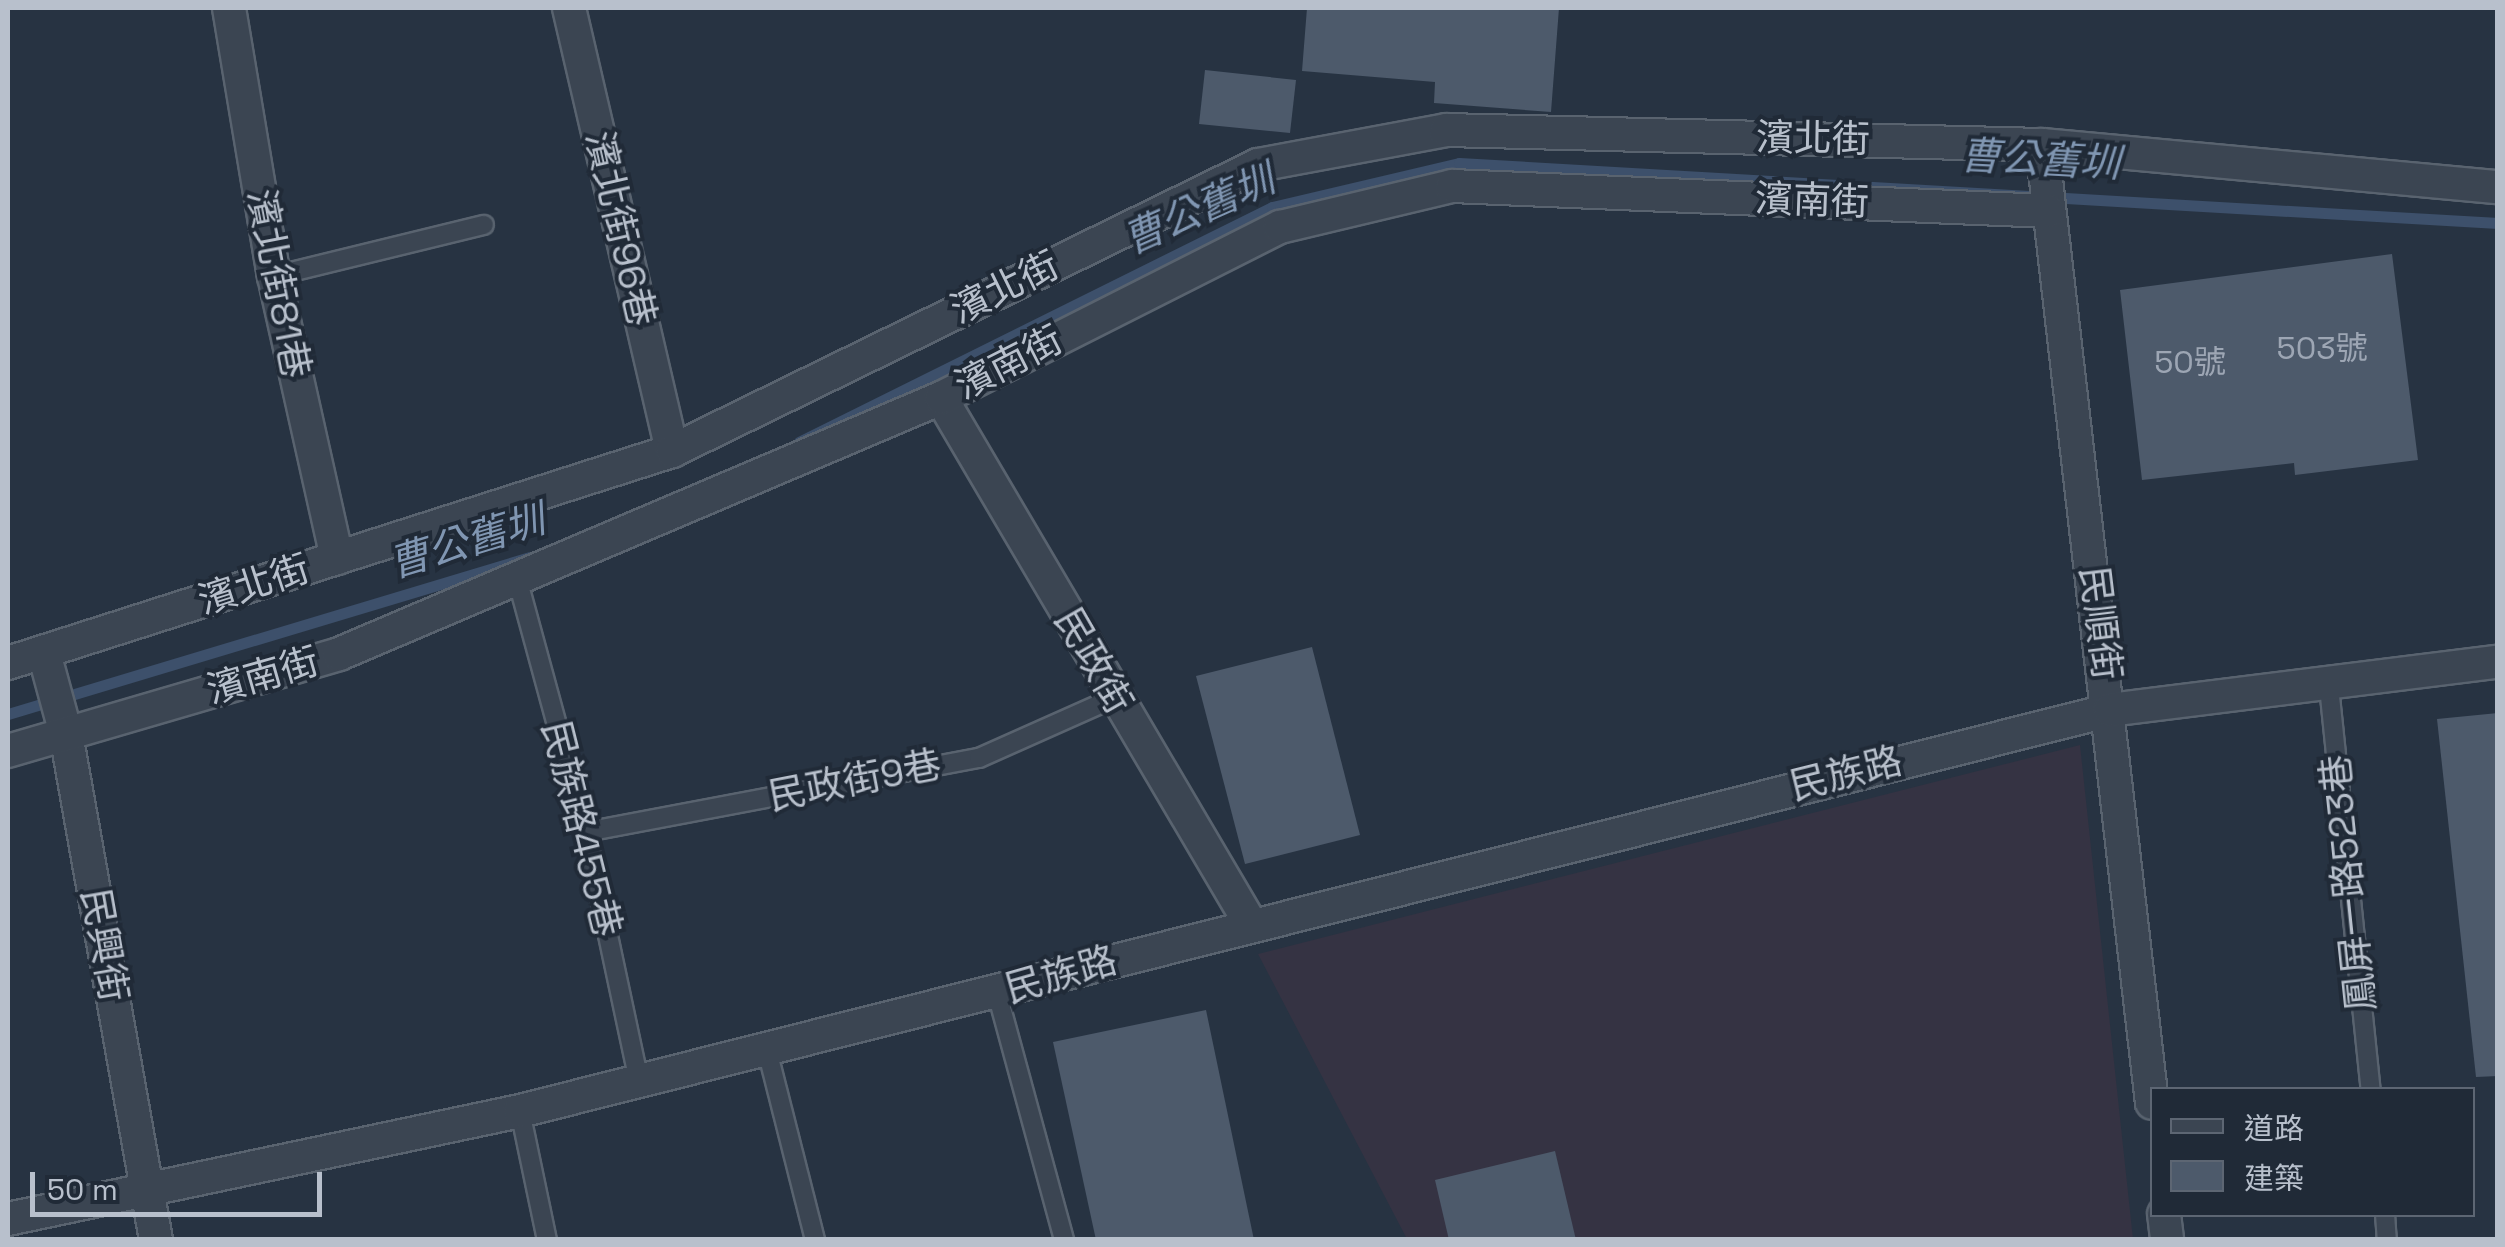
<!DOCTYPE html>
<meta charset="utf-8">
<style>
body{margin:0}
#map{position:relative;width:2505px;height:1247px;overflow:hidden;background:#273342;font-family:"Space Grotesk","Noto Sans TC",sans-serif}
div>[style]{position:absolute}
.medical>*{inset:0;background:#353343}
.stream>*{height:11px;margin:-5.5px;padding:0 5.5px;transform-origin:5.5px;border-radius:5.5px;background:#3d506b}
.building>*{inset:0;background:#4d5a6b}
.roads{filter:drop-shadow(2px 0 #59636f) drop-shadow(-2px 0 #59636f) drop-shadow(0 2px #59636f) drop-shadow(0 -2px #59636f)}
.service>*{height:18px;margin:-9px;padding:0 9px;transform-origin:9px;border-radius:9px;background:#3b4552}
.minor>*{height:32px;margin:-16px;padding:0 16px;transform-origin:16px;border-radius:16px;background:#3b4552}
span{translate:-50% -50%;white-space:nowrap;text-align:center;line-height:1.15;-webkit-text-stroke:8px #202a37;paint-order:stroke}
.number-label{font-size:32px;color:#9da6b4}
.number-label span{-webkit-text-stroke-width:0}
.street-label{font-size:38px;color:#b8c0cc}
.water-label{font-size:40px;color:#8096b2;font-style:italic}
.frame{position:absolute;inset:0;border:10px solid #b8c0cc;pointer-events:none}
.legend{position:absolute;left:2150px;top:1087px;width:325px;height:130px;box-sizing:border-box;background:#202a37;border:2px solid #5d6673;margin:0;padding:12px 18px;list-style:none;font-size:30px;color:#b8c0cc}
.legend li{display:flex;align-items:center;gap:20px;height:50px}
.legend b{width:50px;border:2px solid #5d6673}
.scale{position:absolute;left:30px;top:1172px;width:292px;height:45px;box-sizing:border-box;border:5px solid #b8c0cc;border-top:0;padding-left:12px;font-size:30px;line-height:35px;white-space:nowrap;color:#b8c0cc;-webkit-text-stroke:8px #202a37;paint-order:stroke}
</style>
<div id="map">
<div class="medical">
<div style="clip-path:polygon(2080px 745px,2133px 1239px,1407px 1239px,1258px 954px)"></div>
</div>
<div class="stream">
<div style="left:799px;top:442px;width:528px;rotate:-26.42deg"></div>
<div style="left:1272px;top:207px;width:192px;rotate:-13.2deg"></div>
<div style="left:1459px;top:163px;width:1041px;rotate:3.31deg"></div>
<div style="left:8px;top:714px;width:545px;rotate:-16.74deg"></div>
</div>
<div class="building">
<div style="clip-path:polygon(1307px 8px,1559px 8px,1551px 112px,1434px 103px,1435px 82px,1302px 71px)"></div>
<div style="clip-path:polygon(1205px 70px,1296px 80px,1290px 133px,1199px 124px)"></div>
<div style="clip-path:polygon(2392px 254px,2418px 460px,2295px 475px,2294px 463px,2142px 480px,2120px 290px)"></div>
<div style="clip-path:polygon(1312px 647px,1360px 835px,1245px 864px,1196px 676px)"></div>
<div style="clip-path:polygon(2498px 713px,2498px 1076px,2476px 1077px,2437px 719px)"></div>
<div style="clip-path:polygon(1206px 1010px,1254px 1240px,1096px 1240px,1053px 1042px)"></div>
<div style="clip-path:polygon(1555px 1151px,1576px 1240px,1449px 1240px,1435px 1180px)"></div>
</div>
<div class="roads">
<div class="service">
<div style="left:274px;top:276px;width:216px;rotate:-13.7deg"></div>
<div style="left:517px;top:578px;width:263px;rotate:74.8deg"></div>
<div style="left:586px;top:832px;width:255px;rotate:78deg"></div>
<div style="left:2328px;top:677px;width:415px;rotate:84.1deg"></div>
<div style="left:586px;top:832px;width:400px;rotate:-10.7deg"></div>
<div style="left:979px;top:758px;width:148px;rotate:-24deg"></div>
<div style="left:997px;top:993px;width:256px;rotate:74.8deg"></div>
<div style="left:767px;top:1050px;width:196px;rotate:75.8deg"></div>
<div style="left:520px;top:1111px;width:132px;rotate:78.2deg"></div>
<div style="left:2385px;top:1214px;width:26px;rotate:86deg"></div>
</div>
<div class="minor">
<div style="left:229px;top:8px;width:272px;rotate:80.5deg"></div>
<div style="left:274px;top:276px;width:289px;rotate:77.4deg"></div>
<div style="left:569px;top:8px;width:455px;rotate:76.9deg"></div>
<div style="left:2042px;top:145px;width:964px;rotate:83.45deg"></div>
<div style="left:941px;top:398px;width:607px;rotate:59.51deg"></div>
<div style="left:44px;top:653px;width:84px;rotate:74.8deg"></div>
<div style="left:66px;top:734px;width:514px;rotate:79.91deg"></div>
<div style="left:8px;top:663px;width:697px;rotate:-17.71deg"></div>
<div style="left:672px;top:451px;width:652px;rotate:-26.01deg"></div>
<div style="left:1258px;top:165px;width:191px;rotate:-10.5deg"></div>
<div style="left:1446px;top:130px;width:596px;rotate:1.44deg"></div>
<div style="left:2042px;top:145px;width:458px;rotate:5.3deg"></div>
<div style="left:8px;top:751px;width:345px;rotate:-16.3deg"></div>
<div style="left:339px;top:654px;width:654px;rotate:-23.04deg"></div>
<div style="left:941px;top:398px;width:380px;rotate:-26.8deg"></div>
<div style="left:1280px;top:227px;width:177px;rotate:-13.4deg"></div>
<div style="left:1452px;top:186px;width:597px;rotate:2.4deg"></div>
<div style="left:2164px;top:1214px;width:26px;rotate:83deg"></div>
<div style="left:8px;top:1219px;width:523px;rotate:-11.91deg"></div>
<div style="left:520px;top:1111px;width:1640px;rotate:-14.15deg"></div>
<div style="left:2110px;top:710px;width:391px;rotate:-7.1deg"></div>
</div>
</div>
<div class="number-label">
<span style="left:2322px;top:348px">503號</span>
<span style="left:2190px;top:362px">50號</span>
</div>
<div class="street-label">
<span style="left:1813px;top:139px;rotate:1deg">濱北街</span>
<span style="left:1812px;top:201px;rotate:2deg">濱南街</span>
<span style="left:620px;top:229px;rotate:77deg">濱北街96巷</span>
<span style="left:278px;top:284px;rotate:79deg">濱北街81巷</span>
<span style="left:1005px;top:288px;rotate:-26deg">濱北街</span>
<span style="left:1009px;top:363px;rotate:-27deg">濱南街</span>
<span style="left:254px;top:585px;rotate:-18deg">濱北街</span>
<span style="left:2100px;top:623px;rotate:83deg">民順街</span>
<span style="left:1093px;top:661px;rotate:60deg">民政街</span>
<span style="left:263px;top:676px;rotate:-16deg">濱南街</span>
<span style="left:1846px;top:774px;rotate:-14deg">民族路</span>
<span style="left:855px;top:781px;rotate:-11deg">民政街9巷</span>
<span style="left:581px;top:829px;rotate:76deg">民族路455巷</span>
<span style="left:2349px;top:883px;rotate:-96deg">鳳屏一路523巷</span>
<span style="left:104px;top:945px;rotate:80deg">民興街</span>
<span style="left:1061px;top:975px;rotate:-16deg">民族路</span>
</div>
<div class="water-label">
<span style="left:2040px;top:160px;rotate:3deg">曹公舊圳</span>
<span style="left:1199px;top:210px;rotate:-24deg">曹公舊圳</span>
<span style="left:467px;top:542px;rotate:-17deg">曹公舊圳</span>
</div>
<div class="frame"></div>
<ul class="legend">
<li><b style="height:12px;background:#3b4552"></b>道路</li>
<li><b style="height:28px;background:#4d5a6b"></b>建築</li>
</ul>
<div class="scale">50 m</div>
</div>
